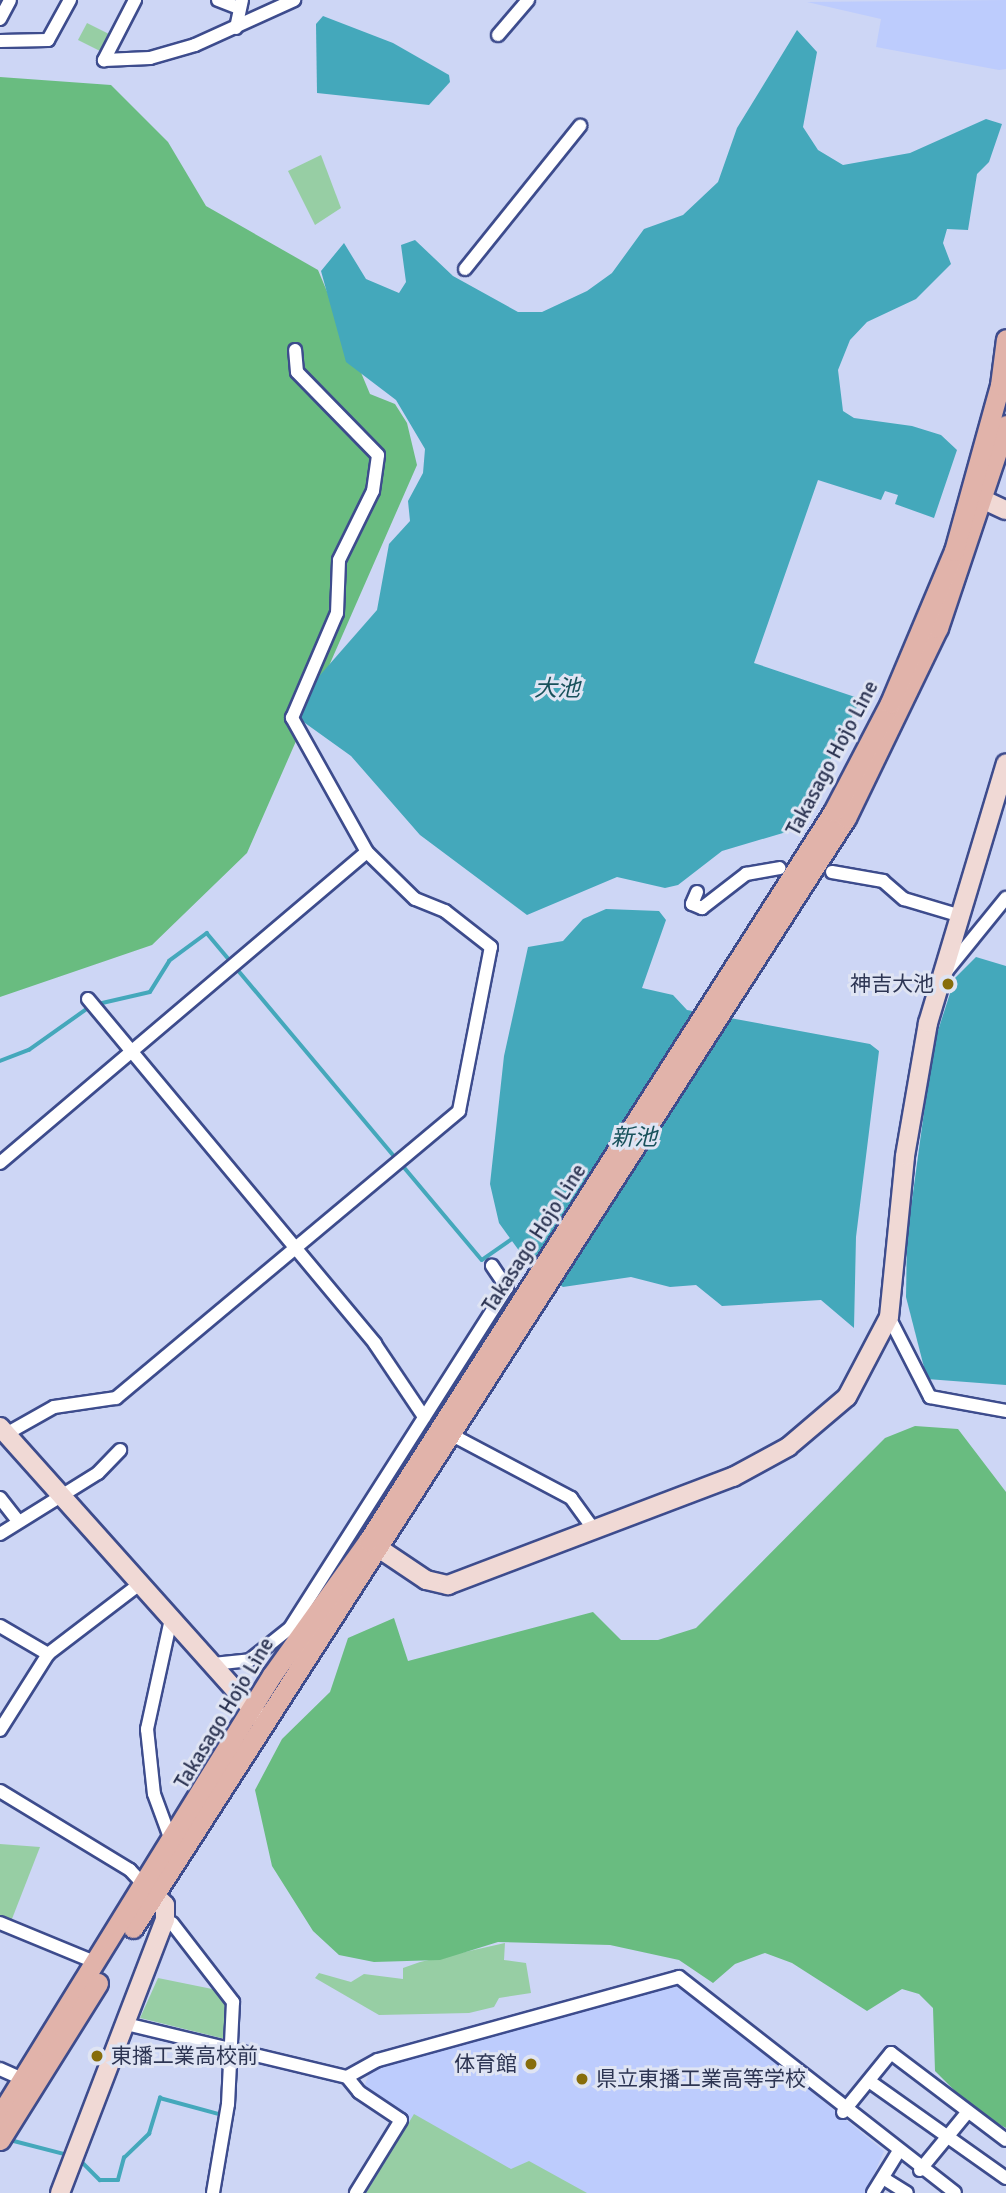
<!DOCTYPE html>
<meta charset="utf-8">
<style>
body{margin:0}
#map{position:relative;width:1006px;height:2193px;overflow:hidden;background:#cdd6f5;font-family:Signika,"Noto Sans JP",sans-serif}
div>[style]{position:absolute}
.built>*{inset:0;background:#bdccfd}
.green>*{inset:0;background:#97cea4}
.forest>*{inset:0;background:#69bc80}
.water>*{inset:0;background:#44a8bb}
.stream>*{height:3.5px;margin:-1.75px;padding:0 1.75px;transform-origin:1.75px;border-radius:1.75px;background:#44a8bb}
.roads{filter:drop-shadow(2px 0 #3d4c8d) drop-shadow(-2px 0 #3d4c8d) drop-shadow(0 2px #3d4c8d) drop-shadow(0 -2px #3d4c8d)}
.street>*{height:12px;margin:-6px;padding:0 6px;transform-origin:6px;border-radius:6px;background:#fff}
.secondary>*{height:18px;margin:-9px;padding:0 9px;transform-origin:9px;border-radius:9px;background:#f0d9d5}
.primary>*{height:19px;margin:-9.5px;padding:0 9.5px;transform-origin:9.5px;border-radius:9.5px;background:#e1b3aa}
.dots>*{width:19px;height:19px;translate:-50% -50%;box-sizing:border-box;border:4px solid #dfe4f3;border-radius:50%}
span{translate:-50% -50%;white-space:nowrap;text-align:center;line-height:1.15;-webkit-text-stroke:6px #dfe4f3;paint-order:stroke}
.street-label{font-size:21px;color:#2d3553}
.poi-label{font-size:21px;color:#2d3553}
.right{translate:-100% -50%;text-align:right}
.left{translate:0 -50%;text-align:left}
.water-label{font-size:23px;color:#18515b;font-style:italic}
</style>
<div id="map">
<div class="built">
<div style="clip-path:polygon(1006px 0,1006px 69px,999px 70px,876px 47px,881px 19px,807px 2px)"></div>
<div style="clip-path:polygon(672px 1984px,682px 1985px,884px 2151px,866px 2193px,364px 2193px,409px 2117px,363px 2090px,371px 2068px)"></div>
</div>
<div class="green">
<div style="clip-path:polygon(87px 23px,113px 36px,104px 53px,78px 40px)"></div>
<div style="clip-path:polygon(321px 155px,341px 208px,315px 225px,288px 171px)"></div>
<div style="clip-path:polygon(0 1844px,40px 1847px,10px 1924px,0 1920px)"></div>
<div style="clip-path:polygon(505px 1943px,504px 1960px,526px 1963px,531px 1993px,499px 1998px,494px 2007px,469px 2013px,379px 2015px,315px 1978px,319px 1973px,351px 1982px,364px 1974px,403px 1979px,403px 1968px,420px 1962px)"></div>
<div style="clip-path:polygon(158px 1978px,222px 1991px,230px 2001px,225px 2039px,140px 2018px)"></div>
<div style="clip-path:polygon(414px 2114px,511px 2169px,529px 2161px,587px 2193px,366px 2193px)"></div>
</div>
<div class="forest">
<div style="clip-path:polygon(0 77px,111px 85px,168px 142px,206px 206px,318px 270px,370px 394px,395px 404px,407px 423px,417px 465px,247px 853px,152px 945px,0 997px)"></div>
<div style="clip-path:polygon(915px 1426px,958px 1429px,1006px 1492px,1006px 2128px,976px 2112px,935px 2071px,933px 2008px,919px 1994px,902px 1989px,867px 2011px,792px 1963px,765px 1953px,735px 1964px,713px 1983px,679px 1960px,610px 1945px,498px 1942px,440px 1960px,374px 1962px,339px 1955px,313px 1931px,272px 1866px,255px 1790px,282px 1739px,330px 1692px,348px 1638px,394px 1618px,408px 1661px,593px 1612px,621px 1640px,658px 1640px,696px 1628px,885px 1438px)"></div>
</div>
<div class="water">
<div style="clip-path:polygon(323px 16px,393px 43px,449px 75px,450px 82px,429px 105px,317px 93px,316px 24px)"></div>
<div style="clip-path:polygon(797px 30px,817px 52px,803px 127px,818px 150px,843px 165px,910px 153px,986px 119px,1002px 124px,989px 162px,977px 174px,968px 230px,947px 229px,943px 243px,951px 264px,916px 299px,867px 322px,850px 340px,838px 370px,843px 411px,854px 418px,912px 426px,941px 435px,957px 450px,934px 518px,895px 504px,898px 495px,885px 491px,881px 500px,818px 480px,754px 663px,861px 699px,823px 774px,825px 783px,819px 781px,793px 830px,722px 851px,678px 885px,665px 888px,617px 877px,527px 915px,420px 835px,351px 756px,298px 718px,314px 682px,377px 610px,389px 544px,410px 521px,408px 501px,423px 473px,425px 449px,396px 400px,346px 362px,321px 271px,344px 243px,366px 279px,399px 293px,406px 282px,401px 245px,415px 240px,453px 276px,518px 312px,542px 312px,587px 291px,612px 273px,644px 229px,683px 215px,718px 182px,737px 128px)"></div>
<div style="clip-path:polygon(606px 909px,659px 911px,666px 920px,642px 988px,673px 995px,687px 1010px,870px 1044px,879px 1051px,856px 1237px,854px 1328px,821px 1300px,722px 1306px,696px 1285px,670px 1287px,631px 1277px,563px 1287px,528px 1263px,499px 1223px,490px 1184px,504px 1056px,528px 947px,563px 941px,583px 919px)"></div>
<div style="clip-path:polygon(976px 957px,1006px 966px,1006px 1385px,927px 1379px,906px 1297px,907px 1237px,933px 1046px,955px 978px)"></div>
</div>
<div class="stream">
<div style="left:98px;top:1004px;width:53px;rotate:-13deg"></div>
<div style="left:150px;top:992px;width:36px;rotate:-58deg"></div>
<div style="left:169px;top:961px;width:47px;rotate:-36.4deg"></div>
<div style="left:207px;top:933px;width:294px;rotate:50deg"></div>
<div style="left:0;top:1061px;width:31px;rotate:-21deg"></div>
<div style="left:29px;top:1050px;width:76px;rotate:-35.4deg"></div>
<div style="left:404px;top:1167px;width:121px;rotate:50deg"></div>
<div style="left:482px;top:1260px;width:35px;rotate:-35deg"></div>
<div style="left:14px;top:2141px;width:56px;rotate:14.5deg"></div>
<div style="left:83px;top:2163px;width:24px;rotate:45deg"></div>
<div style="left:100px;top:2180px;width:18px"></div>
<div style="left:118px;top:2180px;width:23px;rotate:-75deg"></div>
<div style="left:124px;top:2158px;width:35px;rotate:-44deg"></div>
<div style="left:149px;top:2134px;width:38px;rotate:-73deg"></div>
<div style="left:160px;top:2098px;width:61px;rotate:15.2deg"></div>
</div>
<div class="roads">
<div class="street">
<div style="left:135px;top:0;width:68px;rotate:117.3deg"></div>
<div style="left:104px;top:60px;width:46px;rotate:-2.5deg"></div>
<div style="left:150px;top:58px;width:47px;rotate:-16.1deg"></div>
<div style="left:195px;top:45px;width:109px;rotate:-24.4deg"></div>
<div style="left:218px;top:0;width:22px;rotate:21deg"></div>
<div style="left:0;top:19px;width:21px;rotate:-62deg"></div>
<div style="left:236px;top:28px;width:29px;rotate:-78deg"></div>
<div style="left:498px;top:35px;width:46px;rotate:-49.4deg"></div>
<div style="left:0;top:41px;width:48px;rotate:-1.2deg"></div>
<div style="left:48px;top:40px;width:46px;rotate:-61.2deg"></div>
<div style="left:465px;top:269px;width:184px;rotate:-51.2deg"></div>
<div style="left:832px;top:872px;width:52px;rotate:10deg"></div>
<div style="left:883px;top:881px;width:28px;rotate:41deg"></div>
<div style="left:904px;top:899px;width:56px;rotate:16.5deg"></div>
<div style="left:697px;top:892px;width:13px;rotate:113deg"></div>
<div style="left:692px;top:904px;width:11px;rotate:22deg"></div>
<div style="left:702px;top:908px;width:56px;rotate:-37.7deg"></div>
<div style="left:746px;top:874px;width:34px;rotate:-10deg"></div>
<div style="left:945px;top:973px;width:97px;rotate:-50.9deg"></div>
<div style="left:88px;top:999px;width:449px;rotate:50.2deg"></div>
<div style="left:375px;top:1344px;width:88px;rotate:56.1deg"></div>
<div style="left:0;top:1163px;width:481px;rotate:-40.3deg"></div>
<div style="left:889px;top:1317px;width:90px;rotate:62.9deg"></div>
<div style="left:930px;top:1397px;width:77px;rotate:10.4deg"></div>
<div style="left:6px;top:1434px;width:55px;rotate:-29.4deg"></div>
<div style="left:54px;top:1407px;width:63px;rotate:-8.3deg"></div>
<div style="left:116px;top:1398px;width:447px;rotate:-39.9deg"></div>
<div style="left:459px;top:1111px;width:167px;rotate:-79deg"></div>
<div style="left:491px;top:947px;width:58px;rotate:-142deg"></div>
<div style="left:445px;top:911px;width:32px;rotate:-158deg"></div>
<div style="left:415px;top:899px;width:67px;rotate:-135.6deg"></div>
<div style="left:367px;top:852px;width:154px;rotate:-119.2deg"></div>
<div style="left:292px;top:718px;width:114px;rotate:-66.8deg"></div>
<div style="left:337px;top:613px;width:53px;rotate:-87.8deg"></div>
<div style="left:339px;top:560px;width:77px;rotate:-63.8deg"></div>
<div style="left:373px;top:491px;width:36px;rotate:-82deg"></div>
<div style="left:378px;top:455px;width:116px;rotate:-134.3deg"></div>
<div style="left:297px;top:372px;width:22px;rotate:-95deg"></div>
<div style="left:452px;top:1435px;width:135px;rotate:27.9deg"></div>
<div style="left:571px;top:1498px;width:41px;rotate:54deg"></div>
<div style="left:0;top:1498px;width:28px;rotate:52deg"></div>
<div style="left:0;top:1534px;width:115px;rotate:-31.9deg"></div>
<div style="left:98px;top:1473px;width:32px;rotate:-46deg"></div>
<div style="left:171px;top:1619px;width:113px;rotate:102.3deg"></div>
<div style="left:147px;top:1729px;width:65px;rotate:83.9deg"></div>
<div style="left:154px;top:1794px;width:52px;rotate:69.8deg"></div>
<div style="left:0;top:1626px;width:56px;rotate:30.3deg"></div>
<div style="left:213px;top:1664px;width:37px;rotate:-6deg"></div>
<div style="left:250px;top:1660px;width:51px;rotate:-38.7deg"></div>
<div style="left:290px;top:1628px;width:403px;rotate:-57.5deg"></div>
<div style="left:507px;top:1288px;width:27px;rotate:-124deg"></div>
<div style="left:0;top:1730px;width:90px;rotate:-57.7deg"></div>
<div style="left:48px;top:1654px;width:117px;rotate:-37.4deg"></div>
<div style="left:0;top:1791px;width:152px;rotate:31.3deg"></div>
<div style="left:130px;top:1870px;width:21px;rotate:47deg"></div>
<div style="left:0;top:1923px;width:105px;rotate:22.4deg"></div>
<div style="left:172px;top:1923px;width:100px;rotate:52.3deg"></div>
<div style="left:233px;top:2002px;width:102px;rotate:92.8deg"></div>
<div style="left:228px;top:2104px;width:90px;rotate:99.6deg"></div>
<div style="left:126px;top:2024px;width:227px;rotate:13.5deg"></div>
<div style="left:347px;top:2077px;width:19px;rotate:51deg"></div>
<div style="left:359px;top:2092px;width:50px;rotate:33.7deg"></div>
<div style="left:401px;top:2120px;width:86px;rotate:121.7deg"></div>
<div style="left:0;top:2069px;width:24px;rotate:24deg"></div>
<div style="left:347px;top:2077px;width:35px;rotate:-29deg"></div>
<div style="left:378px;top:2060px;width:312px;rotate:-15.4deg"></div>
<div style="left:679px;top:1977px;width:350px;rotate:38deg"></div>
<div style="left:869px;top:2081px;width:168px;rotate:35.3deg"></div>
<div style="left:843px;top:2112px;width:76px;rotate:-50.9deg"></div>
<div style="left:891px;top:2053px;width:144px;rotate:37.1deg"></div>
<div style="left:920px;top:2170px;width:72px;rotate:-50.6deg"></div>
<div style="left:883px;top:2178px;width:28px;rotate:32deg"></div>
<div style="left:873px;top:2193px;width:46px;rotate:-58.4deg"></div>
</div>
<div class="secondary">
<div style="left:971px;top:494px;width:38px;rotate:25deg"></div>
<div style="left:0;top:1427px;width:389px;rotate:48.2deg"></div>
<div style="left:368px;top:1541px;width:70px;rotate:33.9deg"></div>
<div style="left:426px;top:1580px;width:23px;rotate:13deg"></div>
<div style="left:448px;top:1585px;width:305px;rotate:-20.8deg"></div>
<div style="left:733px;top:1477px;width:63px;rotate:-28.6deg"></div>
<div style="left:788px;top:1447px;width:77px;rotate:-40.3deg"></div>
<div style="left:847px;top:1397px;width:90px;rotate:-62.3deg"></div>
<div style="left:889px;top:1317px;width:162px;rotate:-84.3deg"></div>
<div style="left:905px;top:1156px;width:135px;rotate:-80.2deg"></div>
<div style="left:928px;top:1023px;width:271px;rotate:-73.3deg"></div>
<div style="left:60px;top:2193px;width:292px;rotate:-69deg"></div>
<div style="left:165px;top:1920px;width:15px;rotate:-90deg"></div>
<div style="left:165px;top:1905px;width:28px;rotate:-136deg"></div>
</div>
<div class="primary">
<div style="left:133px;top:1928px;width:1319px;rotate:-57.29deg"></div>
<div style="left:846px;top:818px;width:211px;rotate:-64.2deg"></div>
<div style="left:938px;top:628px;width:214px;rotate:-71.5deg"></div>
<div style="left:0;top:2115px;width:517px;rotate:-58.28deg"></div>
<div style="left:272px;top:1675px;width:165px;rotate:-54.4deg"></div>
<div style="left:368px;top:1541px;width:865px;rotate:-57.47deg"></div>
<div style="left:833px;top:812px;width:123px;rotate:-62.4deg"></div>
<div style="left:890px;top:703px;width:165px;rotate:-67.2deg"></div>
<div style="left:954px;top:551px;width:172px;rotate:-74.5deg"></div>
<div style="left:1000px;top:385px;width:46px;rotate:-82.6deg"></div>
<div style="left:0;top:2140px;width:185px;rotate:-58deg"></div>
</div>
</div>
<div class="dots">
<div style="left:948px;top:984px;background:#876d0b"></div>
<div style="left:97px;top:2056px;background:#876d0b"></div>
<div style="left:531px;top:2064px;background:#876d0b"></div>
<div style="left:582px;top:2079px;background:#876d0b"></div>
</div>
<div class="street-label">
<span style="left:832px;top:758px;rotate:-62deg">Takasago Hojo Line</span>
<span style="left:534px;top:1238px;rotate:-57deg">Takasago Hojo Line</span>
<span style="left:224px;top:1713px;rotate:-59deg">Takasago Hojo Line</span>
</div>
<div class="poi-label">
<span class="right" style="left:934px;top:984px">神吉大池</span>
<span class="left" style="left:111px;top:2056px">東播工業高校前</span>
<span class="right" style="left:517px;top:2064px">体育館</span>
<span class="left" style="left:596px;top:2079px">県立東播工業高等学校</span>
</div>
<div class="water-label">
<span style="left:557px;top:689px">大池</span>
<span style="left:634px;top:1138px">新池</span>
</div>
</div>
